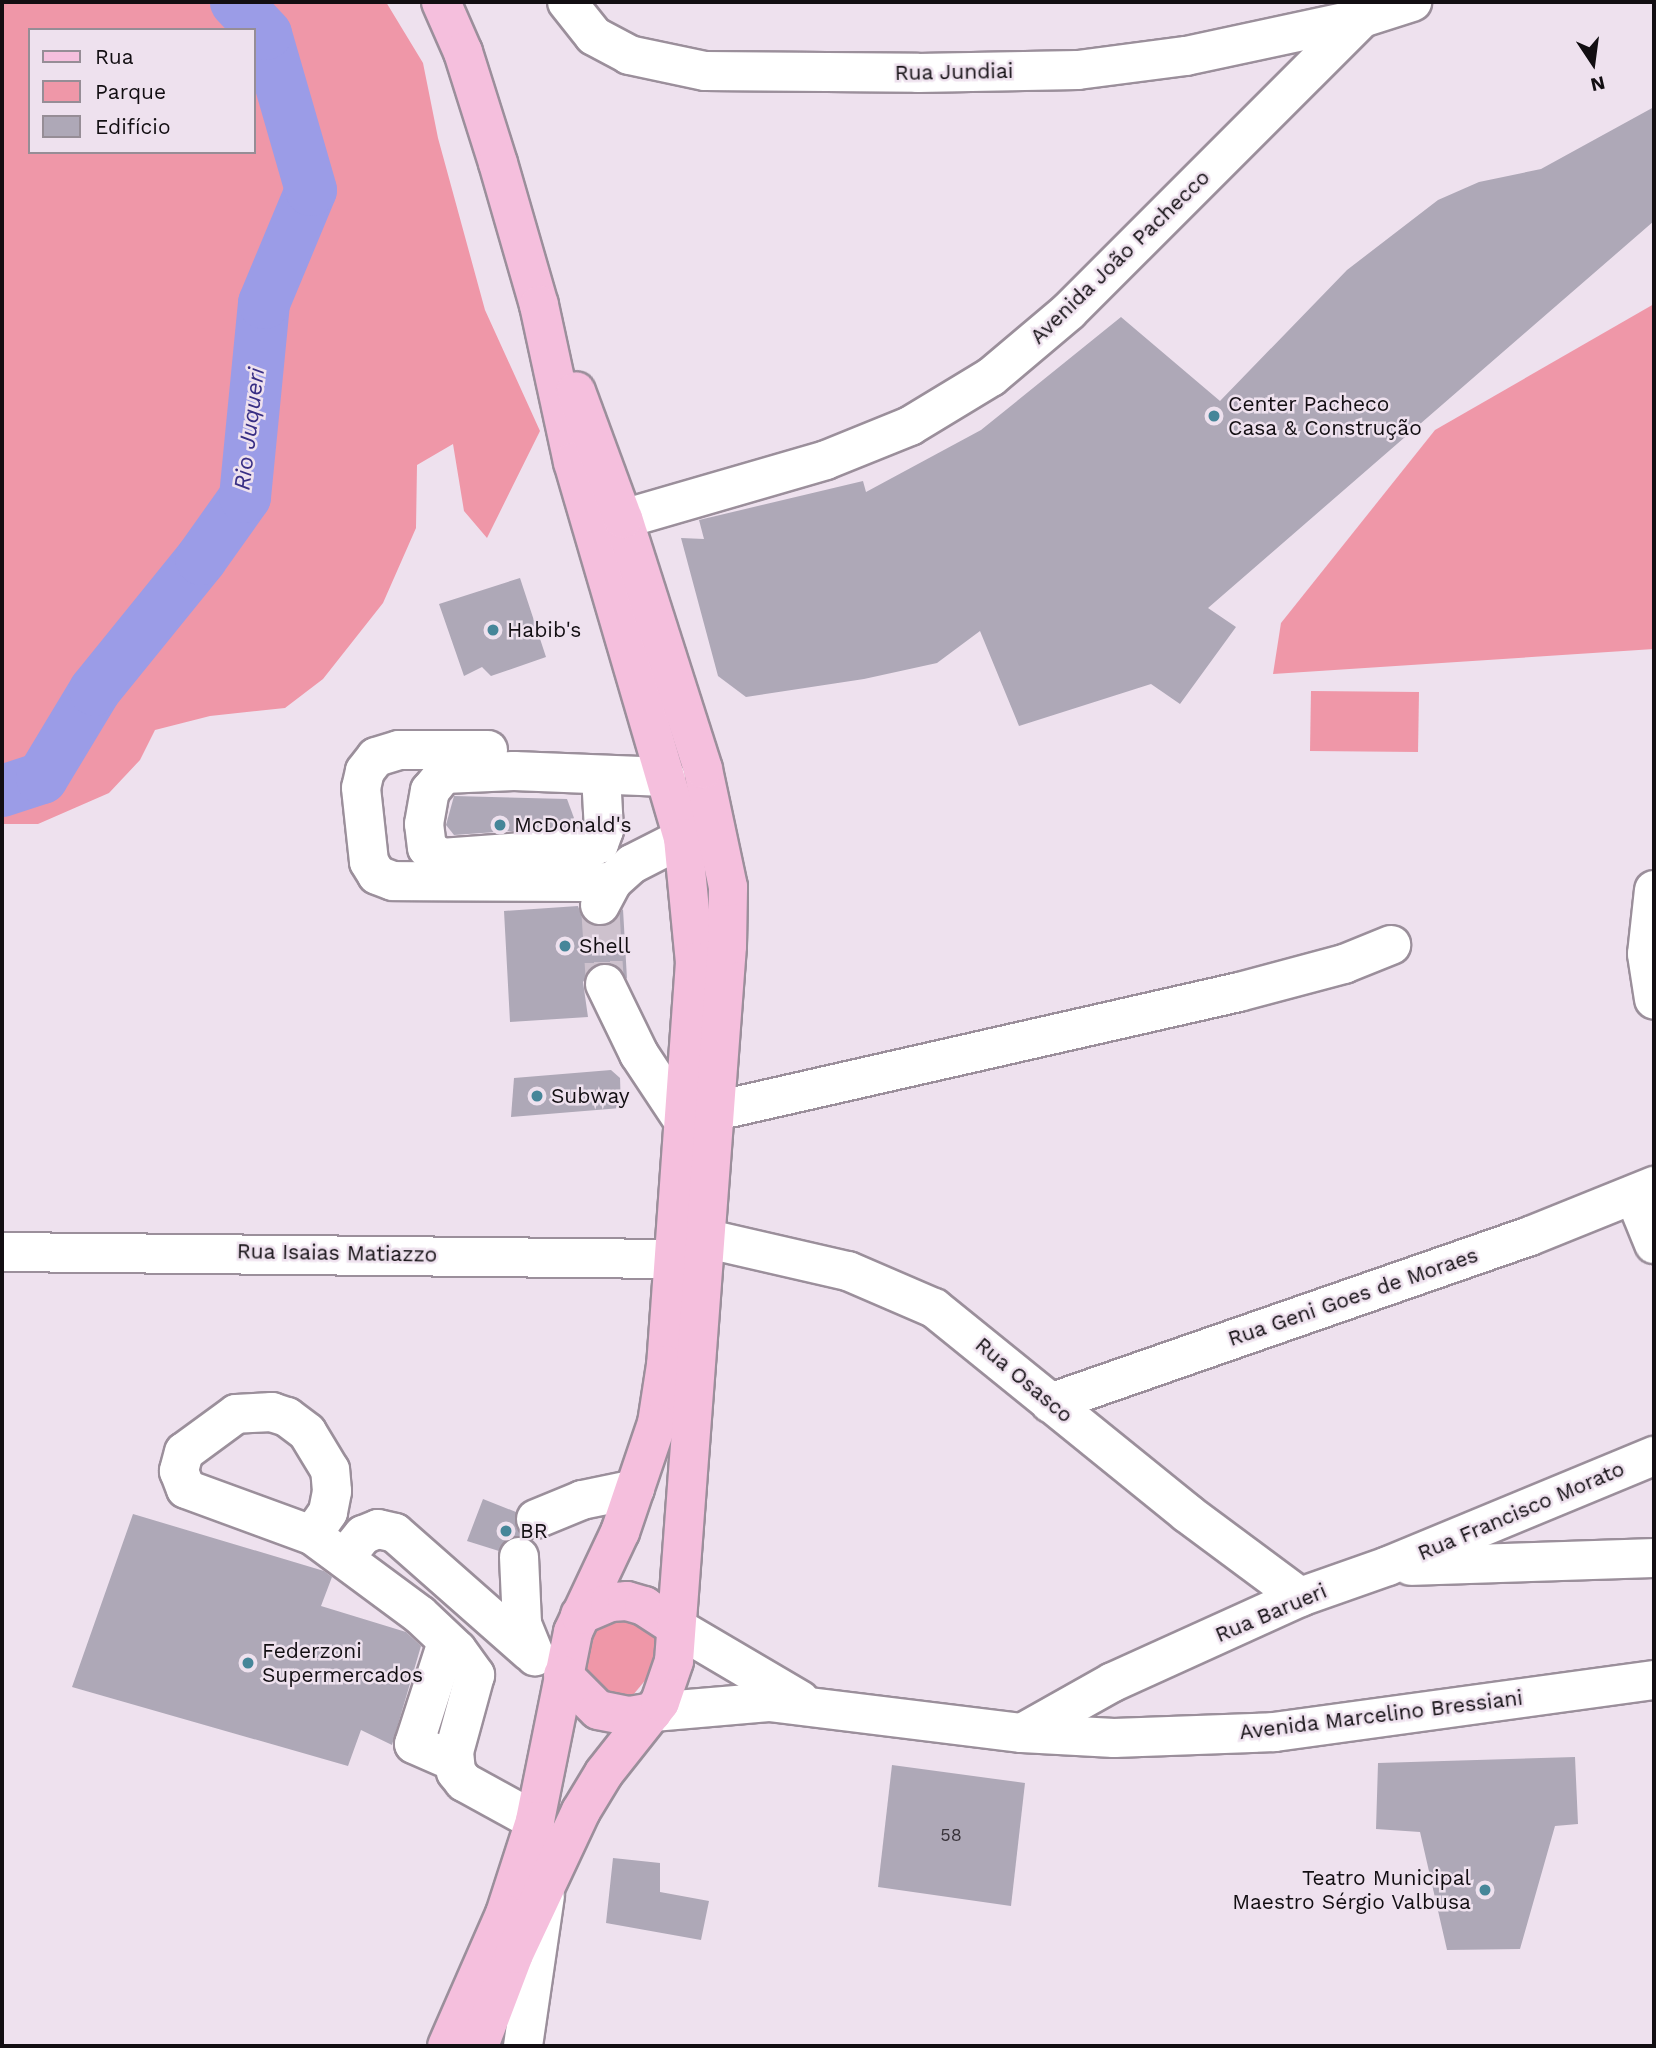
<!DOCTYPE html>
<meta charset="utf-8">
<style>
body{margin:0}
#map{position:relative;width:1656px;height:2048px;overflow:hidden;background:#eee1ee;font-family:"Work Sans",sans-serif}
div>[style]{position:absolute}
.green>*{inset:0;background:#ef97a8}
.river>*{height:52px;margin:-26px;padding:0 26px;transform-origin:26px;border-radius:26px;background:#9b9ce7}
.building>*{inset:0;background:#aea8b7}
.minor-tunnel>*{height:38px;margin-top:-19px;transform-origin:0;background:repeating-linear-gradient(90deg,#cdc1cd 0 38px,transparent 0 57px)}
.roads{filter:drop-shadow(2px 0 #9b8f9b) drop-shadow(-2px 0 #9b8f9b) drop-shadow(0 2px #9b8f9b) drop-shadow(0 -2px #9b8f9b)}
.minor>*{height:38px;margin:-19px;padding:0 19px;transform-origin:19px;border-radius:19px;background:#fff}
.major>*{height:38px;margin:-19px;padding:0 19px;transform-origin:19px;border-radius:19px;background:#f5bfdd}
.dots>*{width:19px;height:19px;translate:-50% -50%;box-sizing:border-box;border:4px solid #eee1ee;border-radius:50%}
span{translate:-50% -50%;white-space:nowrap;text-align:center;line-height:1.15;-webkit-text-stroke:5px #eee1ee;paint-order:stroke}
.number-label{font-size:18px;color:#39343b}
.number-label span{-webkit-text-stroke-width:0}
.street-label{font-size:21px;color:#120e12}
.poi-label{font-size:21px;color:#120e12}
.left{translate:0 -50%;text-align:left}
.right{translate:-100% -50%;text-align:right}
.water-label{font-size:23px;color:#382e84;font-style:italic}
.frame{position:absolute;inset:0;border:4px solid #120e12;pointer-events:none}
.legend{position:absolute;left:28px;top:28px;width:228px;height:126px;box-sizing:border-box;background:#eee1ee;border:2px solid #968d96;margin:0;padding:9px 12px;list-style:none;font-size:21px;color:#120e12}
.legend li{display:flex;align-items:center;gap:14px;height:35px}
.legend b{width:35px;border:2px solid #968d96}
.north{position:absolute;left:1558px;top:28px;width:70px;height:70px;-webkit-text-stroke:5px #eee1ee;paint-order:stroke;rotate:167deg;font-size:19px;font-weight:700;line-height:28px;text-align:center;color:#120e12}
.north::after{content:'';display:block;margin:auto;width:24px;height:32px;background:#120e12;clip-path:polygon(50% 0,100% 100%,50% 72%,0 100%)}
</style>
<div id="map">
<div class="green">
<div style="clip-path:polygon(evenodd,2px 2px,386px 2px,423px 63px,438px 138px,485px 310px,540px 431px,487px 538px,464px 511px,453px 444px,417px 465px,416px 528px,383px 603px,323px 679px,285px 708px,210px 716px,155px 730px,140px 760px,109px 793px,38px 824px,2px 824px,2px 2px,30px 30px,254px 30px,254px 152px,30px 152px,30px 30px)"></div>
<div style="clip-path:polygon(1654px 304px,1654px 649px,1273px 674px,1281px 623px,1435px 430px)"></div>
<div style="clip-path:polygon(1311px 691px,1419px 692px,1418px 752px,1310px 751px)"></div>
<div style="clip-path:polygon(619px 1614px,646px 1616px,661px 1641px,653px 1671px,633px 1695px,610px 1696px,592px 1687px,586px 1667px,592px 1634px)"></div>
</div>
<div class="river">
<div style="left:2px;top:791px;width:42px;rotate:-18deg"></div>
<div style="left:42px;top:778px;width:103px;rotate:-58.9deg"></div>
<div style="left:95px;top:690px;width:169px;rotate:-51deg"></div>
<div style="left:201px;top:559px;width:76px;rotate:-54.6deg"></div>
<div style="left:245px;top:497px;width:195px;rotate:-84.4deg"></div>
<div style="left:264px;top:303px;width:122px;rotate:-67.4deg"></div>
<div style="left:311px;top:190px;width:162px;rotate:-106.1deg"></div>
<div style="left:266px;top:34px;width:44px;rotate:-133.2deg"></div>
</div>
<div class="building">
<div style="clip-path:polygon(1654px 107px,1654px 221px,1208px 608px,1236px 627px,1180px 704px,1151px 684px,1019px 726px,980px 631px,937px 663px,864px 679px,746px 697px,718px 676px,681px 538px,704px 539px,699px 520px,863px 481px,866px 492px,981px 430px,1121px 317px,1220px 401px,1347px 270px,1438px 200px,1479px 182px,1541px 169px)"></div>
<div style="clip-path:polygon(520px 578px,546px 657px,491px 676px,482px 667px,464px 676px,439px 604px)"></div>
<div style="clip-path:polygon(454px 796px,567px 799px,574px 818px,567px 827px,454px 835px,446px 825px)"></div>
<div style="clip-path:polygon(578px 906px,582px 917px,600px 927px,612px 923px,623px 909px,627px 979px,617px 966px,596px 964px,583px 982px,588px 1017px,510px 1022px,504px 911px)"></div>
<div style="clip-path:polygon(611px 1070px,620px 1078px,621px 1108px,511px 1117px,514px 1078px)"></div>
<div style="clip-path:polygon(483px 1499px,516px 1512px,516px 1527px,522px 1536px,508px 1538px,499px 1551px,467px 1541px)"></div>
<div style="clip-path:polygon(133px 1514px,324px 1571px,332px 1577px,321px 1606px,406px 1632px,421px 1646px,392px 1745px,361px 1730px,348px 1766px,72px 1687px)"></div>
<div style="clip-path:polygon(1575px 1757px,1578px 1824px,1555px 1826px,1520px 1949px,1447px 1950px,1420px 1832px,1376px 1829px,1378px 1763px)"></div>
<div style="clip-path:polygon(892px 1765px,1025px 1783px,1011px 1906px,878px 1887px)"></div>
<div style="clip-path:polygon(613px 1858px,660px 1863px,660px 1892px,709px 1901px,701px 1940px,606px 1923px)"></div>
</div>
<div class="minor-tunnel">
<div style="left:600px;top:905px;width:79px;rotate:86.4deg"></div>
</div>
<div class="roads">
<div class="minor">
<div style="left:567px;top:2px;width:43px;rotate:51.5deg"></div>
<div style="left:594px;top:36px;width:40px;rotate:28deg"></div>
<div style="left:629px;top:55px;width:78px;rotate:11.9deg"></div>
<div style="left:705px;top:71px;width:213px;rotate:0.5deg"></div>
<div style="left:918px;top:73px;width:160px;rotate:-1.1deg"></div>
<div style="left:1078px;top:70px;width:109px;rotate:-7.4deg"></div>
<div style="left:1186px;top:56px;width:177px;rotate:-12.1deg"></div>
<div style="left:1359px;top:19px;width:56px;rotate:-17.8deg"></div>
<div style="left:623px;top:519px;width:211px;rotate:-16.2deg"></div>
<div style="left:826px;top:460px;width:91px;rotate:-22deg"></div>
<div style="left:910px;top:426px;width:95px;rotate:-31.2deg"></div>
<div style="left:991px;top:377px;width:102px;rotate:-40.2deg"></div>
<div style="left:1069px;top:311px;width:437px;rotate:-45deg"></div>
<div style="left:488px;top:750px;width:89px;rotate:180deg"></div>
<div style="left:399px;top:750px;width:24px;rotate:163deg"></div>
<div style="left:376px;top:757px;width:18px;rotate:128deg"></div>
<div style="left:365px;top:771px;width:17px;rotate:103deg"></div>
<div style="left:361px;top:788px;width:74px;rotate:83.8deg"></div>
<div style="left:369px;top:862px;width:15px;rotate:58deg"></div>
<div style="left:377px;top:875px;width:17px;rotate:21deg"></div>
<div style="left:393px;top:881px;width:219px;rotate:0.3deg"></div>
<div style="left:601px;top:775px;width:55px;rotate:86.9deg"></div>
<div style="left:604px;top:830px;width:15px;rotate:110deg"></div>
<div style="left:599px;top:844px;width:8px;rotate:157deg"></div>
<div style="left:592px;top:847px;width:151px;rotate:175.8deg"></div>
<div style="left:441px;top:858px;width:17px;rotate:-144deg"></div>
<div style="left:427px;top:848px;width:24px;rotate:-97deg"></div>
<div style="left:424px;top:824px;width:34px;rotate:-80deg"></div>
<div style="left:430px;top:791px;width:22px;rotate:-51deg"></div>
<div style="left:444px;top:774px;width:70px;rotate:-2.5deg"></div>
<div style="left:514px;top:771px;width:152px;rotate:2.3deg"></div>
<div style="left:1654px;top:890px;width:64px;rotate:96.2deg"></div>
<div style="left:1647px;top:954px;width:46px;rotate:81.2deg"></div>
<div style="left:600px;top:905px;width:26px;rotate:-62deg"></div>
<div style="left:612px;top:882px;width:27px;rotate:-42deg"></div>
<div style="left:632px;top:864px;width:57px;rotate:-27deg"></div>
<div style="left:605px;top:984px;width:78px;rotate:64.1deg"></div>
<div style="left:639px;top:1054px;width:82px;rotate:56.5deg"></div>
<div style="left:716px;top:1111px;width:536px;rotate:-12.82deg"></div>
<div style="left:1239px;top:992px;width:109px;rotate:-14.9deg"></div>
<div style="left:1344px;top:964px;width:51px;rotate:-22deg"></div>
<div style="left:1634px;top:1195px;width:53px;rotate:67.8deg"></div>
<div style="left:708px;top:1239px;width:144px;rotate:12.9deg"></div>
<div style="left:848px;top:1271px;width:94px;rotate:23.3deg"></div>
<div style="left:934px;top:1308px;width:326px;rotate:39deg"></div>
<div style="left:1187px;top:1513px;width:141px;rotate:36.6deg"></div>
<div style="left:2px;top:1252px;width:671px;rotate:0.6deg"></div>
<div style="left:1050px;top:1403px;width:508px;rotate:-19.18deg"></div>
<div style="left:1530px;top:1236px;width:134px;rotate:-22deg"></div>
<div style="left:536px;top:1519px;width:50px;rotate:-22.4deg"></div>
<div style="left:582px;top:1500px;width:54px;rotate:-11.7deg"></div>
<div style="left:312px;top:1535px;width:28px;rotate:-55deg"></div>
<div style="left:328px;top:1512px;width:21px;rotate:-79deg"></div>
<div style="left:332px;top:1491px;width:21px;rotate:-95deg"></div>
<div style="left:330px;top:1470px;width:44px;rotate:-121.2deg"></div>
<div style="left:307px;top:1432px;width:25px;rotate:-143deg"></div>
<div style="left:287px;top:1417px;width:16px;rotate:-162deg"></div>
<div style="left:272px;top:1412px;width:36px;rotate:177deg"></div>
<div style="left:236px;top:1414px;width:64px;rotate:143.8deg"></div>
<div style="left:184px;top:1452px;width:20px;rotate:105deg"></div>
<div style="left:179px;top:1471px;width:19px;rotate:69deg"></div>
<div style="left:186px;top:1489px;width:134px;rotate:20.1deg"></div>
<div style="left:312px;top:1535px;width:134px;rotate:36.5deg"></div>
<div style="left:420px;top:1615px;width:51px;rotate:43.4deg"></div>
<div style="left:457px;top:1650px;width:31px;rotate:54deg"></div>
<div style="left:475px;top:1675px;width:80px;rotate:105.3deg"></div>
<div style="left:454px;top:1752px;width:20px;rotate:84deg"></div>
<div style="left:456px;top:1772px;width:13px;rotate:51deg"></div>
<div style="left:464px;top:1782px;width:81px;rotate:28.8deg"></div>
<div style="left:346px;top:1556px;width:27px;rotate:-51deg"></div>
<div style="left:363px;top:1535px;width:16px;rotate:-22deg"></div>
<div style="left:378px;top:1529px;width:17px;rotate:13deg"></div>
<div style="left:395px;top:1533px;width:180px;rotate:41.4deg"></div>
<div style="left:519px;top:1557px;width:67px;rotate:87.4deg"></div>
<div style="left:522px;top:1624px;width:35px;rotate:68deg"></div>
<div style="left:1411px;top:1566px;width:243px;rotate:-1.9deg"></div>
<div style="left:676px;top:1627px;width:144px;rotate:30.5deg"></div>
<div style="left:447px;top:1642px;width:107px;rotate:107.9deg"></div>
<div style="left:414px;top:1744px;width:43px;rotate:23.6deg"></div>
<div style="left:653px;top:1712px;width:116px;rotate:-4.9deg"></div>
<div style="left:769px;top:1702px;width:255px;rotate:7deg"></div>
<div style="left:1022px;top:1733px;width:92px;rotate:3.1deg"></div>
<div style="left:1114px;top:1738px;width:160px;rotate:-2.1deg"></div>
<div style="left:1274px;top:1732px;width:384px;rotate:-7.8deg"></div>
<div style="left:1022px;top:1733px;width:104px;rotate:-29.3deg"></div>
<div style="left:1113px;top:1682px;width:205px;rotate:-24.4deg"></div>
<div style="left:1300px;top:1597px;width:93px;rotate:-19.4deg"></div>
<div style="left:1388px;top:1566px;width:288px;rotate:-22.5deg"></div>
<div style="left:523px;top:2046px;width:152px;rotate:-81.7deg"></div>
</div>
<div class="major">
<div style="left:441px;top:2px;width:55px;rotate:66.3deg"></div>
<div style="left:463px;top:52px;width:116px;rotate:72.5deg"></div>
<div style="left:498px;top:163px;width:148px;rotate:73.9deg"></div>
<div style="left:539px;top:305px;width:161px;rotate:77.8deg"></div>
<div style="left:573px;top:462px;width:392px;rotate:73.7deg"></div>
<div style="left:683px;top:838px;width:125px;rotate:84.5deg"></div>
<div style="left:695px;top:962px;width:404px;rotate:94.1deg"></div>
<div style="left:666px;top:1365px;width:59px;rotate:98.8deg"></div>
<div style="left:657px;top:1423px;width:115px;rotate:108.7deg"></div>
<div style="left:620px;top:1532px;width:110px;rotate:115.2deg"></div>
<div style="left:573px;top:1632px;width:193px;rotate:101.4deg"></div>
<div style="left:535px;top:1821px;width:98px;rotate:107.9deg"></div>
<div style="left:505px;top:1914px;width:144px;rotate:113.7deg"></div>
<div style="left:580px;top:1615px;width:33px;rotate:-23deg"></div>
<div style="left:610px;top:1602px;width:17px;rotate:-3deg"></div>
<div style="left:627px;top:1601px;width:18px;rotate:16deg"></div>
<div style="left:644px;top:1606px;width:38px;rotate:33deg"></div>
<div style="left:563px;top:1675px;width:49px;rotate:45deg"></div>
<div style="left:598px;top:1710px;width:33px;rotate:11deg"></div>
<div style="left:630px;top:1716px;width:23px;rotate:-10deg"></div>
<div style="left:479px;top:2046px;width:98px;rotate:-69.2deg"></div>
<div style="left:514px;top:1954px;width:158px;rotate:-64.9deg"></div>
<div style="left:581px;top:1811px;width:44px;rotate:-58.8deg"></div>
<div style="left:604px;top:1773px;width:90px;rotate:-51.7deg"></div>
<div style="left:660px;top:1702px;width:43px;rotate:-71.1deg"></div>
<div style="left:674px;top:1661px;width:717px;rotate:-85.76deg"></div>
<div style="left:727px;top:946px;width:59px;rotate:-89deg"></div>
<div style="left:728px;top:887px;width:121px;rotate:-102deg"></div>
<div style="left:703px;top:769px;width:262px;rotate:-107.7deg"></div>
<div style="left:623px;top:519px;width:136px;rotate:-110.2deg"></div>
</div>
</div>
<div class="dots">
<div style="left:1214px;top:416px;background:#468699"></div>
<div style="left:493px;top:630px;background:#468699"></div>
<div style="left:500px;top:825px;background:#468699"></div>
<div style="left:565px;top:946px;background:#468699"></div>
<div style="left:537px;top:1096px;background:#468699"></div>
<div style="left:506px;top:1531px;background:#468699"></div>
<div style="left:248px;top:1663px;background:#468699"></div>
<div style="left:1485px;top:1890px;background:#468699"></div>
</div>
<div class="number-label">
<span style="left:951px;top:1835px">58</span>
</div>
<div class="street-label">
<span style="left:954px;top:72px;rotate:-1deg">Rua Jundiai</span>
<span style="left:1120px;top:257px;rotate:-44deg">Avenida João Pachecco</span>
<span style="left:337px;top:1253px;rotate:1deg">Rua Isaias Matiazzo</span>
<span style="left:1353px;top:1297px;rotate:-19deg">Rua Geni Goes de Moraes</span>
<span style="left:1024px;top:1380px;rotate:40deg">Rua Osasco</span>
<span style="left:1521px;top:1511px;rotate:-23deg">Rua Francisco Morato</span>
<span style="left:1271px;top:1613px;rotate:-23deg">Rua Barueri</span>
<span style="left:1381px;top:1715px;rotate:-7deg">Avenida Marcelino Bressiani</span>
</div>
<div class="poi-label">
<span class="left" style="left:1228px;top:416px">Center Pacheco<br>Casa &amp; Construção</span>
<span class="left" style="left:507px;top:630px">Habib's</span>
<span class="left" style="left:514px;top:825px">McDonald's</span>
<span class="left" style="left:579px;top:946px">Shell</span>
<span class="left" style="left:551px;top:1096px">Subway</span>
<span class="left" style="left:520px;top:1531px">BR</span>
<span class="left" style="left:262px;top:1663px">Federzoni<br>Supermercados</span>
<span class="right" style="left:1471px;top:1890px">Teatro Municipal<br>Maestro Sérgio Valbusa</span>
</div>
<div class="water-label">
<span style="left:250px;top:429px;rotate:-83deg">Rio Juqueri</span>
</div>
<div class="frame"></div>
<ul class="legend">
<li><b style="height:9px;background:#f5bfdd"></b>Rua</li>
<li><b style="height:19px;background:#ef97a8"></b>Parque</li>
<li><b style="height:19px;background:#aea8b7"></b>Edifício</li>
</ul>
<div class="north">N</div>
</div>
